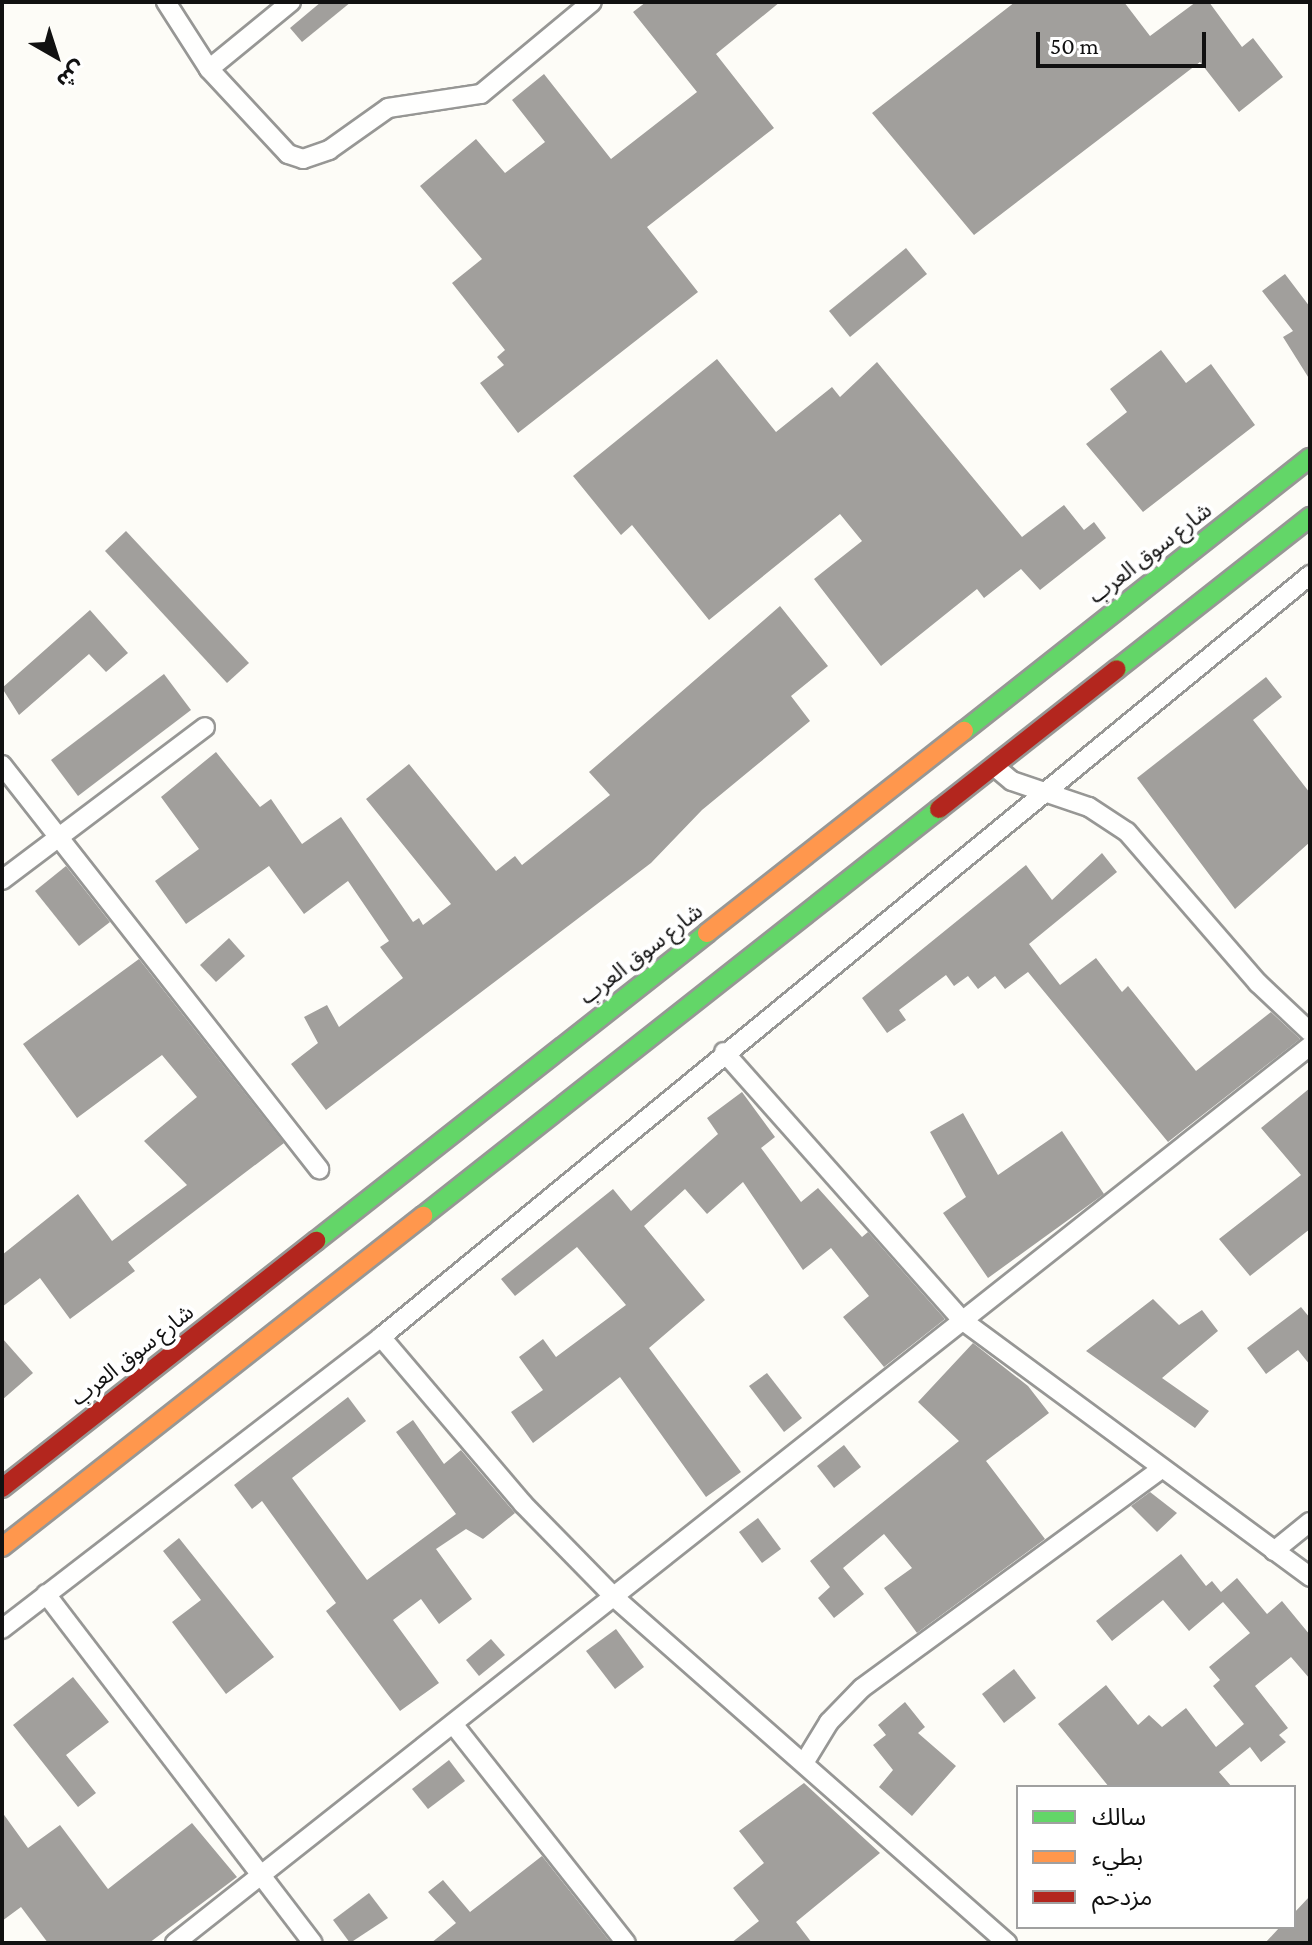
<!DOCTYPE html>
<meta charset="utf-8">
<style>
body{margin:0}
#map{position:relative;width:1312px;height:1945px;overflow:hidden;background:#fdfcf7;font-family:"Crimson Pro","Noto Sans Arabic",serif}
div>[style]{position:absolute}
.building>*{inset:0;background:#a19f9c}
.roads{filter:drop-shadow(2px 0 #979795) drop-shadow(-2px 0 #979795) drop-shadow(0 2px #979795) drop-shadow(0 -2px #979795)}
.street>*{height:18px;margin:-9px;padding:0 9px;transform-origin:9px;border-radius:9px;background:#fffffe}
.fast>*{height:18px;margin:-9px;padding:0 9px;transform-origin:9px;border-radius:9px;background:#63d668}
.slow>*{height:18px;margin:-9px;padding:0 9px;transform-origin:9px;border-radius:9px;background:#ff974d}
.jam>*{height:18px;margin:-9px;padding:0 9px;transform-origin:9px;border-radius:9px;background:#b3261e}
span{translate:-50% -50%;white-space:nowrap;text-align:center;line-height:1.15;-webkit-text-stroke:8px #fff;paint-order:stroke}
.street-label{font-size:22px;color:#111}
.frame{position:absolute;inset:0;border:4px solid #111;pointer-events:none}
.legend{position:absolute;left:1016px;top:1785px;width:280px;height:144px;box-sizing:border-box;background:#fff;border:2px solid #a0a0a0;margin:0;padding:10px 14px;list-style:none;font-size:24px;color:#111}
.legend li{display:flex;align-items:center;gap:16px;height:40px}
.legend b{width:40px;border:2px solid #a0a0a0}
.north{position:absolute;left:16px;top:16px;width:80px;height:80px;-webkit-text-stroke:6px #fff;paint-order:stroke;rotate:141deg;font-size:22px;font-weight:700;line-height:32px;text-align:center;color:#111}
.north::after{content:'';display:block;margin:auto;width:28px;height:36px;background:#111;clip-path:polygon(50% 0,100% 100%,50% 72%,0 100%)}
.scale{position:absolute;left:1036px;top:32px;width:170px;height:36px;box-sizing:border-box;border:4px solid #111;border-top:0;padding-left:10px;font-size:24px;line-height:28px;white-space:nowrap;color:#111;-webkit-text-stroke:6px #fff;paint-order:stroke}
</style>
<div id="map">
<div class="building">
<div style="clip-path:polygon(321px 2px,351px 2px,302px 42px,290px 28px)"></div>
<div style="clip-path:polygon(646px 2px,780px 2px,716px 54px,774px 128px,647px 227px,698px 292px,518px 433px,480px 383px,504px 365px,497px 357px,505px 350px,452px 283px,482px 259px,420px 186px,476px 139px,505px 173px,545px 142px,512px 100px,544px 74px,611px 159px,697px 92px,633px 12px)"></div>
<div style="clip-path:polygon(1015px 2px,1124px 2px,1150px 36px,1196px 2px,1209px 2px,1242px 47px,1253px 38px,1283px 77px,1239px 112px,1200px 62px,974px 235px,872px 113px)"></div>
<div style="clip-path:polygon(906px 248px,927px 274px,850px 337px,829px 311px)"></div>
<div style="clip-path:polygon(1285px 274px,1310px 307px,1310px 380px,1283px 337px,1293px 331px,1262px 291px)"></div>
<div style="clip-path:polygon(1161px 350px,1186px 383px,1211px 364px,1255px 425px,1143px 512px,1086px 444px,1127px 412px,1110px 389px)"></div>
<div style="clip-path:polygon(717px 359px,776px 432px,832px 387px,840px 397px,877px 362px,1022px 537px,1064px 505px,1084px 530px,1094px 522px,1106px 538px,1040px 590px,1021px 569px,984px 598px,977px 589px,881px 666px,814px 579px,862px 541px,840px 514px,709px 620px,632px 525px,621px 535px,573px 476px)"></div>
<div style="clip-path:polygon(126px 531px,249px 663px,227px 683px,105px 551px)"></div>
<div style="clip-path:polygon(780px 606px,828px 666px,791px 696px,810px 721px,702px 810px,651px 863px,326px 1110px,291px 1064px,318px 1043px,304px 1017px,327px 1005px,339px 1027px,403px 978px,380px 947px,389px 941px,348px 881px,304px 914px,269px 866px,186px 924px,155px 881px,199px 849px,161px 797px,216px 752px,260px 807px,271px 799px,302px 844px,341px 817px,413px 922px,419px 918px,423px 925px,451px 904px,366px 799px,409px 764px,496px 871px,515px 856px,522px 865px,610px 795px,589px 772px)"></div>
<div style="clip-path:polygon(90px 610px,128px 653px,106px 672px,89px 654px,19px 715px,2px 688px)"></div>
<div style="clip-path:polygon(164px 674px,191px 710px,78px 796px,51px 760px)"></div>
<div style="clip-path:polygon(1266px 677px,1282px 697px,1253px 720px,1310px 793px,1310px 842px,1235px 909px,1137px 778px)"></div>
<div style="clip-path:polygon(1102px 853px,1117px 872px,1029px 944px,1060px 985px,1096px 958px,1122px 992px,1128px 986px,1196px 1071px,1271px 1012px,1300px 1039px,1168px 1142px,1028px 972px,1005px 989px,995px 976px,978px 989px,968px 976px,954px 986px,946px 975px,899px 1010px,906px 1020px,887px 1033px,862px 998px,1026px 865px,1052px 900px)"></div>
<div style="clip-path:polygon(66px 866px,110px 922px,79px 946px,35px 891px)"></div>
<div style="clip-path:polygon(229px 938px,245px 956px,216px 982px,200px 965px)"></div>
<div style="clip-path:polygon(139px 959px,284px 1143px,128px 1262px,135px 1271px,70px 1319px,40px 1278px,2px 1307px,2px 1255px,78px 1194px,112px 1241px,187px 1185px,144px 1141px,197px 1097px,162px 1055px,77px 1118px,23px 1044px)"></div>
<div style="clip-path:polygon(1310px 1088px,1310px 1229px,1250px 1276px,1219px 1239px,1301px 1175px,1261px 1128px)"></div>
<div style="clip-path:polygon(742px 1092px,775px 1137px,761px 1148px,801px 1202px,818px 1188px,862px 1237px,868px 1232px,945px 1319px,884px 1367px,843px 1317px,869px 1296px,831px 1248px,803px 1270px,743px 1182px,707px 1214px,685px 1189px,644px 1226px,705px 1300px,649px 1348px,741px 1472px,706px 1497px,620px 1377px,533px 1443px,511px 1412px,543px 1390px,519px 1357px,543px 1339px,556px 1357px,626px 1305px,577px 1247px,515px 1296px,501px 1279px,613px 1189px,631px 1211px,718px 1134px,707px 1118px)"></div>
<div style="clip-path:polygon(963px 1113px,998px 1175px,1062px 1131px,1104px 1194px,988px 1278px,943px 1213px,966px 1197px,930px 1132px)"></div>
<div style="clip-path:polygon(1153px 1299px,1179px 1325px,1202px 1310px,1218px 1331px,1162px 1378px,1209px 1411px,1195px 1428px,1086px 1351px)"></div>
<div style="clip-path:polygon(1301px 1307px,1310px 1318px,1310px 1365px,1298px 1350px,1266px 1374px,1247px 1348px)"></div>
<div style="clip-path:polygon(2px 1338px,33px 1373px,2px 1400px)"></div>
<div style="clip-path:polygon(973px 1343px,1028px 1386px,1049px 1413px,986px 1461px,1045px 1539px,917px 1633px,884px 1588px,912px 1568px,884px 1534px,843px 1568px,864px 1594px,834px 1618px,818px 1598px,830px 1587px,810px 1561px,959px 1441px,918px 1402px)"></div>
<div style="clip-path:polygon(767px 1373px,802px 1418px,784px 1432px,749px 1386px)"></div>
<div style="clip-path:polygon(348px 1397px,366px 1421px,292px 1478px,367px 1580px,456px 1514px,396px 1432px,413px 1420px,444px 1464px,461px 1450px,515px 1513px,483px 1539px,466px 1529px,436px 1549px,472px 1599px,439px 1624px,421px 1599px,393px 1620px,439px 1683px,400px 1711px,326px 1611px,336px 1603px,262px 1501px,252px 1509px,234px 1485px)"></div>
<div style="clip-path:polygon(844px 1445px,861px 1467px,834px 1488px,817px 1466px)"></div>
<div style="clip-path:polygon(1150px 1492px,1177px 1513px,1157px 1532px,1131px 1506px)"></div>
<div style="clip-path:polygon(758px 1518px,781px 1549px,762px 1563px,739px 1532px)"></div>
<div style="clip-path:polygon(179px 1538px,274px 1657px,226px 1694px,172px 1622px,201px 1600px,163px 1551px)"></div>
<div style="clip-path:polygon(1181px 1554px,1206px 1586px,1212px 1581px,1221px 1592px,1237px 1578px,1267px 1614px,1282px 1601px,1310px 1635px,1310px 1679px,1291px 1657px,1255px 1686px,1288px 1728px,1279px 1735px,1286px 1742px,1261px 1762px,1250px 1747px,1219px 1772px,1232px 1787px,1109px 1787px,1058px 1724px,1106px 1685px,1138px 1725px,1149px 1715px,1162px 1727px,1186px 1708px,1216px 1747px,1244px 1724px,1213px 1686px,1220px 1680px,1209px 1667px,1250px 1633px,1223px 1602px,1189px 1631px,1163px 1600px,1112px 1641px,1096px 1621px)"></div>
<div style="clip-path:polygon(616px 1629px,644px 1667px,615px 1689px,586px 1651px)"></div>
<div style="clip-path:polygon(491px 1639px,505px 1655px,479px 1676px,466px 1660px)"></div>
<div style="clip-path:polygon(1014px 1669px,1036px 1698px,1004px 1723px,982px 1694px)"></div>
<div style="clip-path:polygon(73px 1677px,109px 1722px,66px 1755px,96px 1793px,78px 1807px,13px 1725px)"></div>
<div style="clip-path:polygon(905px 1702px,925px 1727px,918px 1733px,956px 1766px,912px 1816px,879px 1787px,893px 1770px,873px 1745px,886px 1735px,878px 1725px)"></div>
<div style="clip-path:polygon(449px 1760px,465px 1781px,428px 1809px,412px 1789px)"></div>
<div style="clip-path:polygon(804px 1783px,880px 1853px,796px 1922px,812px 1943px,731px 1943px,759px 1921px,733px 1888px,764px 1863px,739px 1831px)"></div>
<div style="clip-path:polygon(2px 1812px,28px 1848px,60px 1825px,108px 1889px,192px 1823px,237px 1877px,149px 1943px,48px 1943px,21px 1907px,2px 1921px)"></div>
<div style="clip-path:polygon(542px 1856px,611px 1943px,431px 1943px,456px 1923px,428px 1892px,443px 1880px,470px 1912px)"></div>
<div style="clip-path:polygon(369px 1893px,388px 1918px,350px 1943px,333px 1920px)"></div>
<div style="clip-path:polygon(1310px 1896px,1310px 1943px,1265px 1943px,1280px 1927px,1294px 1927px,1294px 1913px)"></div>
</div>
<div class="roads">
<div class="street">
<div style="left:166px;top:2px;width:80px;rotate:57.3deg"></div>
<div style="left:209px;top:69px;width:116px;rotate:47.1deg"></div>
<div style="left:288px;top:154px;width:16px;rotate:18deg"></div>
<div style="left:303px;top:159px;width:28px;rotate:-19deg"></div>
<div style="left:329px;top:150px;width:72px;rotate:-35.4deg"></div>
<div style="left:388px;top:108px;width:94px;rotate:-8.6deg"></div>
<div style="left:481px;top:94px;width:144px;rotate:-39.7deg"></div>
<div style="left:209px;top:69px;width:106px;rotate:-39.3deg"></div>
<div style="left:2px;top:765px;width:514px;rotate:51.88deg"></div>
<div style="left:994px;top:766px;width:23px;rotate:40deg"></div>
<div style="left:1012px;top:781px;width:81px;rotate:18.7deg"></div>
<div style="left:1089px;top:807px;width:45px;rotate:33.3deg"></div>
<div style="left:1127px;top:832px;width:200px;rotate:49.1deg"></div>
<div style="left:1258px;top:983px;width:71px;rotate:43.3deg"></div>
<div style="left:2px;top:880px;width:254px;rotate:-37deg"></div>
<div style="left:724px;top:1052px;width:358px;rotate:48.4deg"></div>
<div style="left:962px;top:1320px;width:433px;rotate:36.4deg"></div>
<div style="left:381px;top:1337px;width:219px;rotate:49.6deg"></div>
<div style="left:523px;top:1504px;width:130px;rotate:45.6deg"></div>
<div style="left:614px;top:1597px;width:524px;rotate:41.36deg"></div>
<div style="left:1274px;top:1551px;width:46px;rotate:-38.9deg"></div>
<div style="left:46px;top:1594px;width:439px;rotate:52.6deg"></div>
<div style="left:2px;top:1629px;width:478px;rotate:-37.6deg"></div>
<div style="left:381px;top:1337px;width:1202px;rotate:-39.36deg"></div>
<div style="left:453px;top:1724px;width:279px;rotate:51.7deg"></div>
<div style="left:804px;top:1763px;width:48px;rotate:-58.6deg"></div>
<div style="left:829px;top:1722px;width:47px;rotate:-45.9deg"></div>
<div style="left:862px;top:1688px;width:369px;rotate:-36.2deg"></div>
<div style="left:175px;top:1943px;width:1447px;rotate:-38.32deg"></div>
</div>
<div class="fast">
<div style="left:1117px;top:669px;width:246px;rotate:-38.2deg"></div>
<div style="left:964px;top:731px;width:441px;rotate:-38.3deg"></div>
<div style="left:423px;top:1216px;width:657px;rotate:-38.26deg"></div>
<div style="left:316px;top:1241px;width:498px;rotate:-38.2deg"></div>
</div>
<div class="slow">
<div style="left:707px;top:933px;width:327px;rotate:-38.2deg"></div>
<div style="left:2px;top:1547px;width:536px;rotate:-38.18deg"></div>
</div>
<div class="jam">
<div style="left:939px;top:809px;width:226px;rotate:-38.2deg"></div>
<div style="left:2px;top:1488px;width:400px;rotate:-38.2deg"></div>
</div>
</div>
<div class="street-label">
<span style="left:1150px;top:553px;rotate:-38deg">شارع سوق العرب</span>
<span style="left:641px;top:954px;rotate:-38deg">شارع سوق العرب</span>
<span style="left:132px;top:1355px;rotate:-38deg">شارع سوق العرب</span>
</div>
<div class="frame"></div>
<ul class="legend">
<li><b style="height:10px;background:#63d668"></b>سالك</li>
<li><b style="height:10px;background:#ff974d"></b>بطيء</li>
<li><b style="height:10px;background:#b3261e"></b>مزدحم</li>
</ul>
<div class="north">ش</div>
<div class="scale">50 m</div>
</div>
